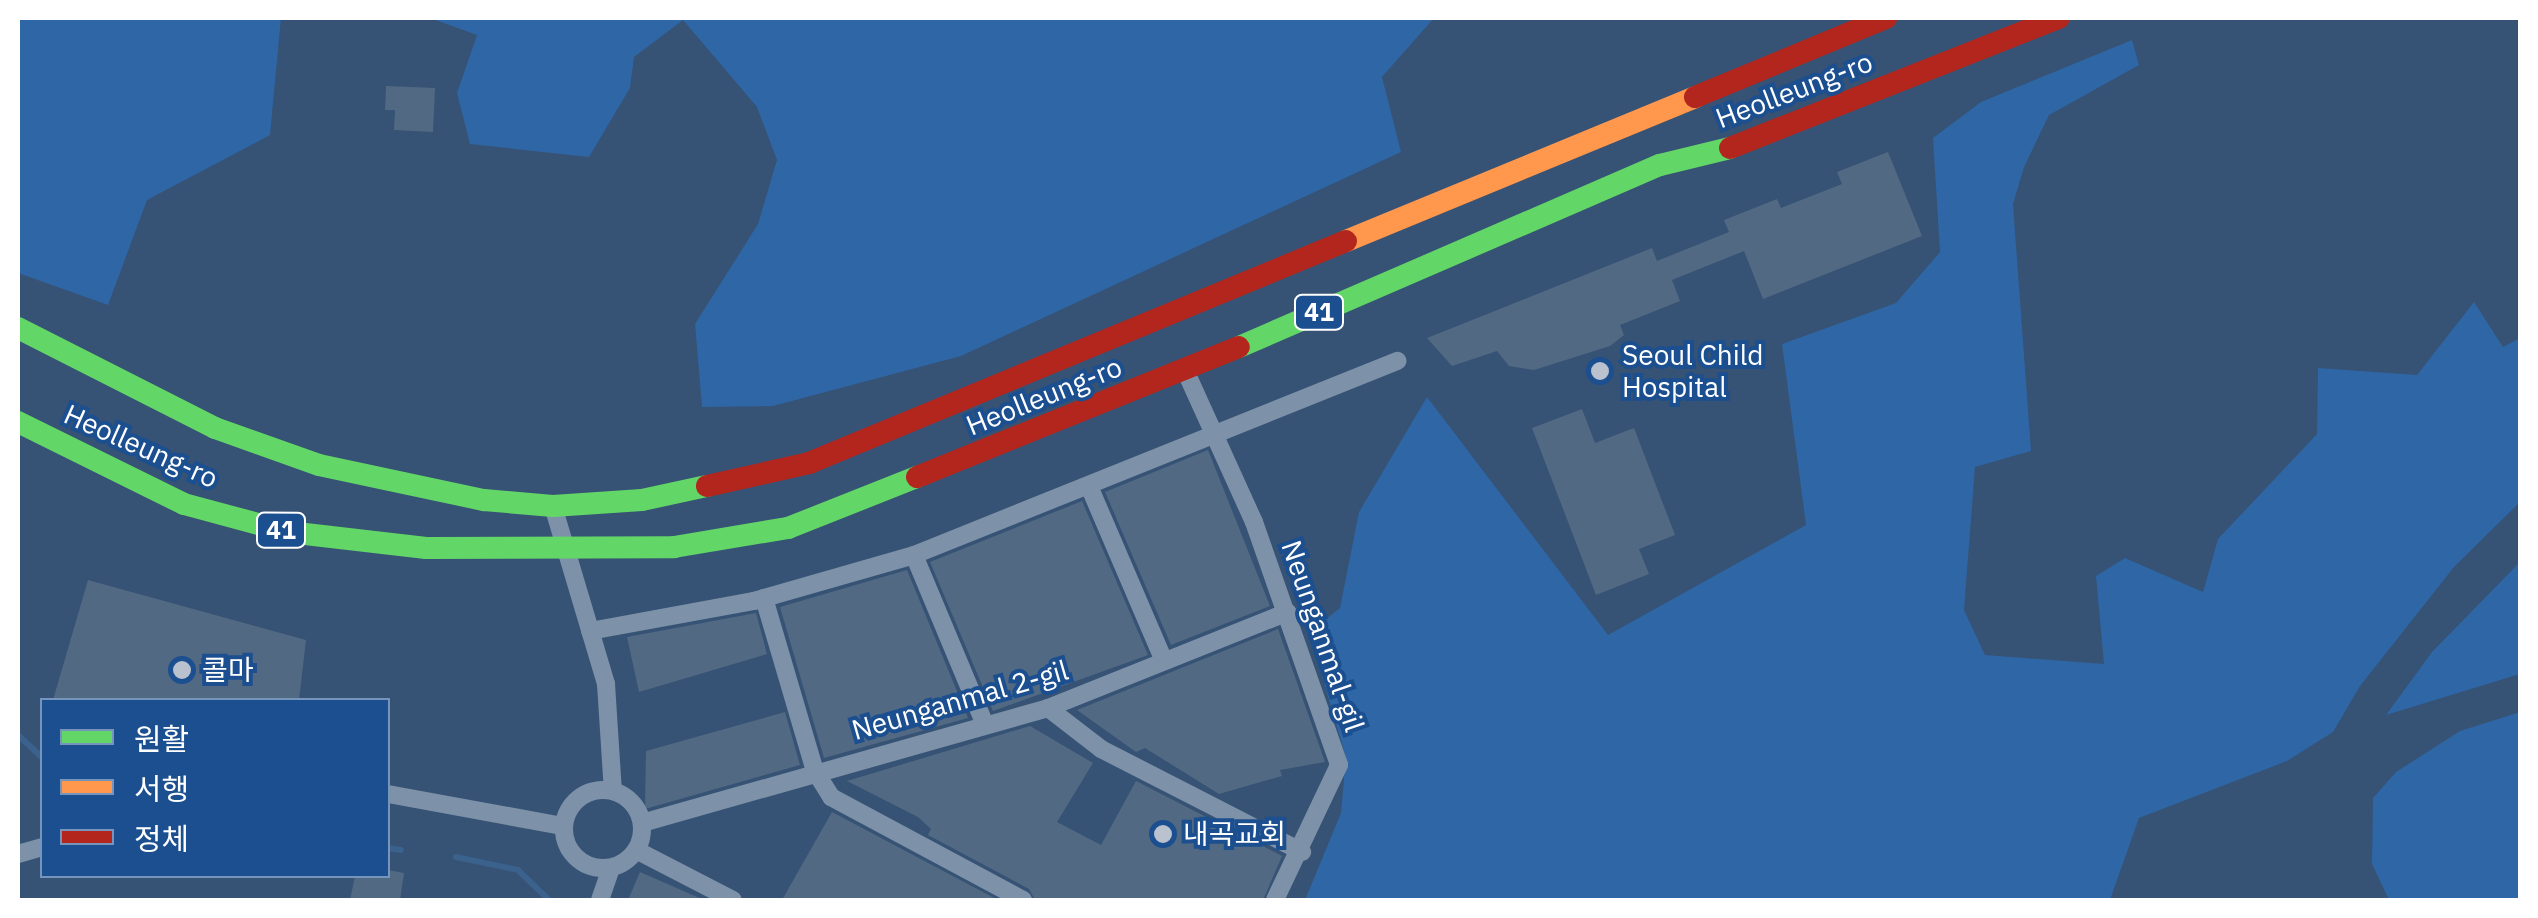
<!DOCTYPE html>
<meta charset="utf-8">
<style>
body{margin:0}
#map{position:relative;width:2538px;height:918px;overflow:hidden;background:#365274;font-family:"IBM Plex Sans","Noto Sans KR",sans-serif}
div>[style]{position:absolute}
.green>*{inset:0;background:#2f66a5}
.stream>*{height:6px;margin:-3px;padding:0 3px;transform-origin:3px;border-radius:3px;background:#3b618d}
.building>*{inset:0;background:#526984}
.street>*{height:18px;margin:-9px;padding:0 9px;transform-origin:9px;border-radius:9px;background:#7d92a8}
.street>.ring{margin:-9px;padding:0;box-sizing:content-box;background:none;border:18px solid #7d92a8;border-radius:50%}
.fast>*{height:22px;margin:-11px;padding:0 11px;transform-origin:11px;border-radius:11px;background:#63d668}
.slow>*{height:22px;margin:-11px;padding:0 11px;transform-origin:11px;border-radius:11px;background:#ff974d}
.jam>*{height:22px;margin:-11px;padding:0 11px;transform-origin:11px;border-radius:11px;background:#b3261e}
.dots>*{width:28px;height:28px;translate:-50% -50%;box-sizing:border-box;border:5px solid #1b4f8f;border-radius:50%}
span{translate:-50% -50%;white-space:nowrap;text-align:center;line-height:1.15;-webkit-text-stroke:8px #1b4f8f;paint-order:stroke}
.shield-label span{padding:2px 8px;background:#1b4f8f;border:2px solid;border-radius:8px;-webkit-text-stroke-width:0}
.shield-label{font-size:25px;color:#fff;font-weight:700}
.street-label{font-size:28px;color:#fff}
.poi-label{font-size:28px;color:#fff}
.left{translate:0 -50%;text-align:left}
.frame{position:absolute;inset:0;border:20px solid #fff;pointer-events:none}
.legend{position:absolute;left:40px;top:698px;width:350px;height:180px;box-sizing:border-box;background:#1b4f8f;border:2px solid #7695bc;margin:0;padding:12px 18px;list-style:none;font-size:30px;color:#fff}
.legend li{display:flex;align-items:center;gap:20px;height:50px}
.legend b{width:50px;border:2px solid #7695bc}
</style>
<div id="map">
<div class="green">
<div style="clip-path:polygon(18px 18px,281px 18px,270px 135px,147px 200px,108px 305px,18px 273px)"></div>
<div style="clip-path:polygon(430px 18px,1434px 18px,1382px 77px,1401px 152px,961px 356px,773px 406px,702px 407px,695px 324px,758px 224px,777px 160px,757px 107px,683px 20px,634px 57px,630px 88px,589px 157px,470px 144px,457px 93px,477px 35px)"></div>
<div style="clip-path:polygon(2132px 40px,2139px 65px,2049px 115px,2024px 167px,2013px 204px,2031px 451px,1975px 467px,1964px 610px,1985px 655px,2104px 664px,2096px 576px,2125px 558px,2203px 592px,2218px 539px,2317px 434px,2318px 368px,2417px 375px,2474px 302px,2503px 347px,2520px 338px,2520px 502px,2454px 567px,2360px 686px,2333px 732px,2287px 761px,2139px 818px,2110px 900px,1305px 900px,1341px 813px,1346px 757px,1314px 649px,1326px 645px,1321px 623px,1340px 608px,1359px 512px,1427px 397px,1608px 635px,1806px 525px,1782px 344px,1896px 303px,1940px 252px,1933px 138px,1981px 102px)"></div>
<div style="clip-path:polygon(2520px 562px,2520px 674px,2386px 715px,2432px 652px)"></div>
<div style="clip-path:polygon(2520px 712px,2520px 900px,2389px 900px,2372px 864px,2373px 798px,2396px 772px,2460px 731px)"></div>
</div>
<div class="stream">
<div style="left:18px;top:735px;width:33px;rotate:43deg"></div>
<div style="left:388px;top:848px;width:13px;rotate:9deg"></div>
<div style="left:456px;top:857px;width:63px;rotate:11.8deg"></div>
<div style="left:518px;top:870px;width:43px;rotate:44.1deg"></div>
</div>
<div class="building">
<div style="clip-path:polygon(386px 86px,435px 88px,433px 132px,394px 130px,395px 110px,385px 110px)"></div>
<div style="clip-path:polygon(1888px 152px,1922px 236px,1763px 299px,1744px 251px,1672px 280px,1680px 301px,1620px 325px,1624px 335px,1610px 346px,1534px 370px,1509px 366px,1497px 351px,1452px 366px,1427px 338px,1652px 248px,1657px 261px,1729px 232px,1724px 220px,1777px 199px,1781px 208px,1842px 184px,1837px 172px)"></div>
<div style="clip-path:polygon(1582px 409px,1595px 443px,1634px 428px,1675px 535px,1639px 549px,1649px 574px,1596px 595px,1532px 428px)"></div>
<div style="clip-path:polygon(1208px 450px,1270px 606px,1171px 645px,1105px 492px)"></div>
<div style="clip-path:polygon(1082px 501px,1148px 655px,993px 711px,930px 562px)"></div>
<div style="clip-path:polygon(907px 570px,968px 718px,824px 758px,780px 607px)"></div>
<div style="clip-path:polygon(88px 580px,306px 640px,299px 700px,53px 700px)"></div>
<div style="clip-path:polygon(756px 613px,767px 654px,639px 692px,627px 637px)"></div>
<div style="clip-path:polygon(1278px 629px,1325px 762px,1280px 770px,1282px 776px,1219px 794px,1145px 748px,1136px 752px,1077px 710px)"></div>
<div style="clip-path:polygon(785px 712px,800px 765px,645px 809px,646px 751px)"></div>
<div style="clip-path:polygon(1030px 726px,1093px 763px,1057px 822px,1101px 845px,1136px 781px,1282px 856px,1263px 900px,1035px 900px,1029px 889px,928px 835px,931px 829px,918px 817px,847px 781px)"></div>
<div style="clip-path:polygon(832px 812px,998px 900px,782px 900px)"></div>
<div style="clip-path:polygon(388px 870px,404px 873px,400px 900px,350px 900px,355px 876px,388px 876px)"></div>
<div style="clip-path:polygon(640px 872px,704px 900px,628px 900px)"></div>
</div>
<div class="street">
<div style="left:1185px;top:370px;width:167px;rotate:65.6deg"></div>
<div style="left:1254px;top:522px;width:257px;rotate:70.7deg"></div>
<div style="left:1339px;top:765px;width:149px;rotate:115.4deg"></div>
<div style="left:1089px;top:486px;width:190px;rotate:66.8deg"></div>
<div style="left:553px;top:506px;width:186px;rotate:73.4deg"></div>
<div style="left:606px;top:684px;width:107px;rotate:86.3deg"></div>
<div style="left:914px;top:555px;width:184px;rotate:67.3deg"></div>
<div style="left:764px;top:598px;width:180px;rotate:73.6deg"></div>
<div style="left:815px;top:771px;width:31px;rotate:58deg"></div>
<div style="left:831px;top:797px;width:218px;rotate:28.2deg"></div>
<div style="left:590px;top:631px;width:167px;rotate:-10.4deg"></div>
<div style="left:754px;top:601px;width:166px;rotate:-16deg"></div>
<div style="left:914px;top:555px;width:521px;rotate:-21.88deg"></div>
<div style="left:1048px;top:708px;width:67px;rotate:37.7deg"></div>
<div style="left:1101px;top:749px;width:226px;rotate:27.1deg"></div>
<div class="ring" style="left:564px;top:790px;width:60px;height:60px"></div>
<div style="left:388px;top:794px;width:178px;rotate:10.4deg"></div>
<div style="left:642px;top:823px;width:422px;rotate:-15.8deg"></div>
<div style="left:1048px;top:708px;width:258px;rotate:-21.8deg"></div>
<div style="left:636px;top:850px;width:109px;rotate:27.3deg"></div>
<div style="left:18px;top:854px;width:25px;rotate:-16deg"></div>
<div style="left:600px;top:900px;width:34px;rotate:-71deg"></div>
</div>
<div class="fast">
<div style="left:18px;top:328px;width:221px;rotate:26.9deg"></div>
<div style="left:215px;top:428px;width:110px;rotate:19.6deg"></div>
<div style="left:319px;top:465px;width:169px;rotate:12deg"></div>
<div style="left:484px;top:500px;width:69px;rotate:5deg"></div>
<div style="left:553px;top:506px;width:89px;rotate:-3.9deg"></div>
<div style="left:642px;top:500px;width:66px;rotate:-12.2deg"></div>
<div style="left:1239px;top:347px;width:459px;rotate:-23.4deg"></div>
<div style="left:1660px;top:165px;width:72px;rotate:-13.7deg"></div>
<div style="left:18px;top:422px;width:185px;rotate:26.3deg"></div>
<div style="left:184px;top:504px;width:108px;rotate:15.1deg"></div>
<div style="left:288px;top:532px;width:139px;rotate:6.6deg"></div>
<div style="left:426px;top:548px;width:248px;rotate:-0.2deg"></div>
<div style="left:674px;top:547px;width:116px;rotate:-9.5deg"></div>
<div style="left:788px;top:528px;width:139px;rotate:-21.6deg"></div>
</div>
<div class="slow">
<div style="left:1346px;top:241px;width:378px;rotate:-22.4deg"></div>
</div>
<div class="jam">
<div style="left:1695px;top:97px;width:207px;rotate:-22.5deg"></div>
<div style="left:1730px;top:148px;width:354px;rotate:-21.6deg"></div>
<div style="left:917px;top:477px;width:347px;rotate:-22deg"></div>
<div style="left:707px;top:486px;width:105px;rotate:-12.7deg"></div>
<div style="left:809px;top:463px;width:581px;rotate:-22.46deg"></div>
</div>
<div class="dots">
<div style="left:1600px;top:371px;background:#b9c2ce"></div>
<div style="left:182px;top:670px;background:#b9c2ce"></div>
<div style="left:1163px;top:834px;background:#b9c2ce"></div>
</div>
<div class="shield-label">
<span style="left:1319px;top:312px">41</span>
<span style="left:281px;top:530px">41</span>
</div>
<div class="street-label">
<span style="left:1794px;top:90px;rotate:-21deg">Heolleung-ro</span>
<span style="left:1044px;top:396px;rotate:-22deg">Heolleung-ro</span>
<span style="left:141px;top:446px;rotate:24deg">Heolleung-ro</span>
<span style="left:1323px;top:636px;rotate:71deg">Neunganmal-gil</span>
<span style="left:960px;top:700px;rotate:-16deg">Neunganmal 2-gil</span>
</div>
<div class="poi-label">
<span class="left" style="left:1622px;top:371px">Seoul Child<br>Hospital</span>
<span class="left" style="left:202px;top:670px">콜마</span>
<span class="left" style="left:1183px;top:834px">내곡교회</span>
</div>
<div class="frame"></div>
<ul class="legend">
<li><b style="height:12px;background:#63d668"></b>원활</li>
<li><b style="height:12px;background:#ff974d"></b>서행</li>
<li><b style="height:12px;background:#b3261e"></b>정체</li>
</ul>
</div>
